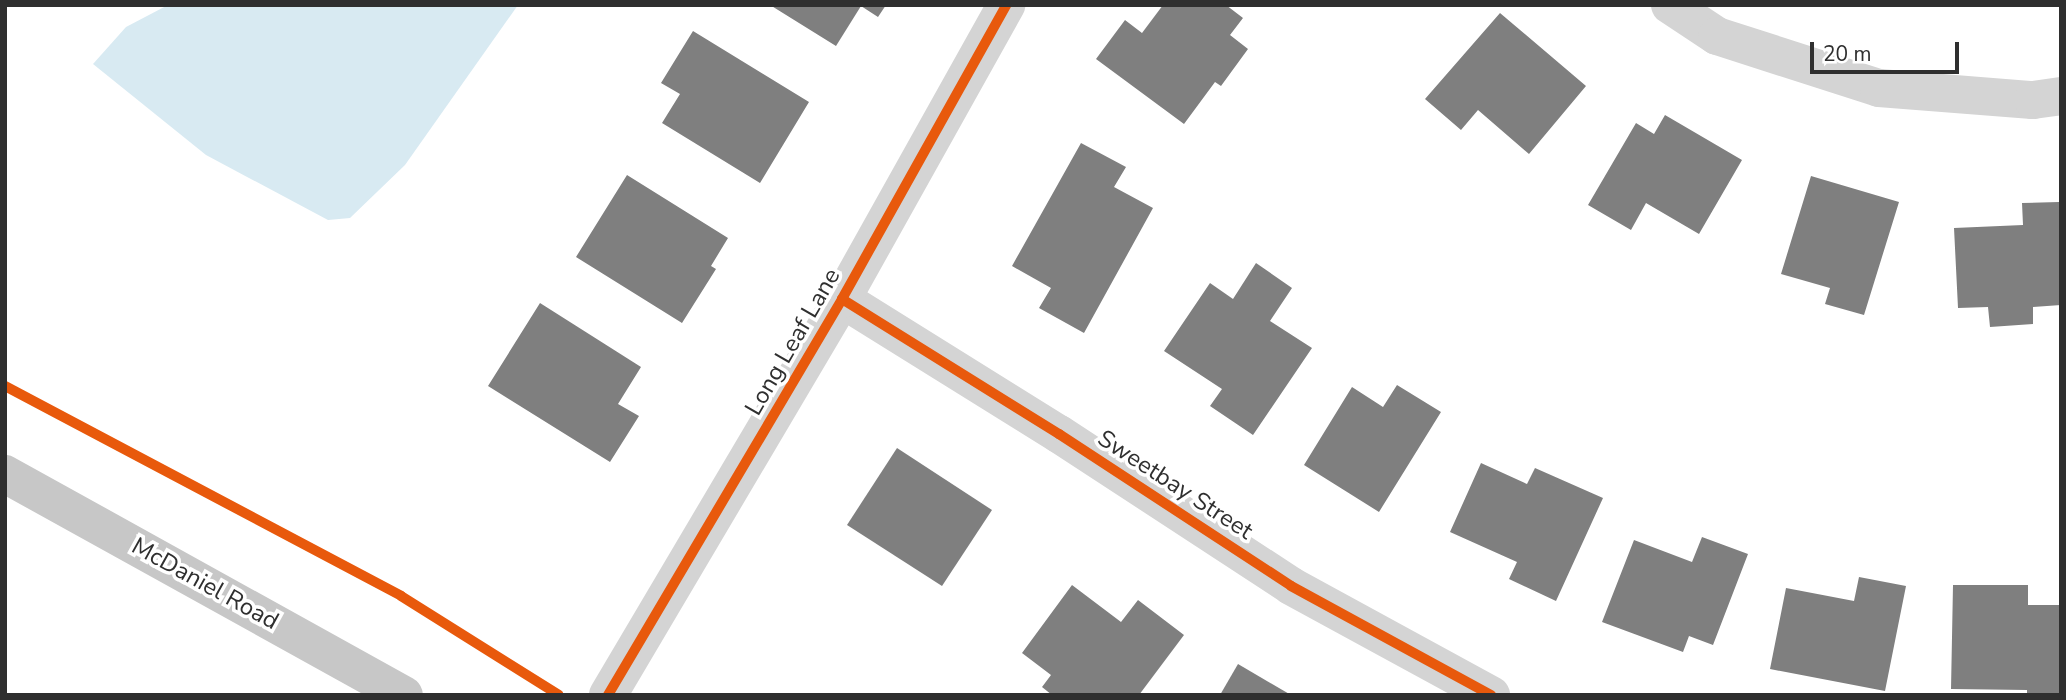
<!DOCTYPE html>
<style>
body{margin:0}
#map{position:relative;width:2066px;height:700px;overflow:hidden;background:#fff;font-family:"Nunito Sans",sans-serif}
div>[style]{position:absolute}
.water>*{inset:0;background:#d8eaf2}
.building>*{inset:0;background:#7f7f7f}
.minor>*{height:38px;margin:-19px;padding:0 19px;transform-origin:19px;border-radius:19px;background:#d4d4d4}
.major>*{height:38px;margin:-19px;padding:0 19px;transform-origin:19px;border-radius:19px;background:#c7c7c7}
.cycleway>*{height:10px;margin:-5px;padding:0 5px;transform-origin:5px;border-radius:5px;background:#e8590c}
span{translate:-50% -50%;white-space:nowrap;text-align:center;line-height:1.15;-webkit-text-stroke:7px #fff;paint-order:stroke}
.street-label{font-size:24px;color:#2f2f2f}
.frame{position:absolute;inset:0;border:7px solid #2f2f2f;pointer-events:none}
.scale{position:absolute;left:1810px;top:42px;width:149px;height:32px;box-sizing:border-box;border:4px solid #2f2f2f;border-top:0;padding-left:9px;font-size:21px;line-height:24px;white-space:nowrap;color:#2f2f2f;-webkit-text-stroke:5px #fff;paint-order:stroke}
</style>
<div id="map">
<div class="water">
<div style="clip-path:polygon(168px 5px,518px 5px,405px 165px,350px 218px,328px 220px,206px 155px,93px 64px,126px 27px)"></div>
</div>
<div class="building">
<div style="clip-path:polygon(770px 5px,886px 5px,878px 17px,861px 6px,836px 46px)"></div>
<div style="clip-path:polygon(1163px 5px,1226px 5px,1243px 18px,1230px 35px,1248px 49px,1221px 86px,1215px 82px,1184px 124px,1096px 59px,1125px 20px,1142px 33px)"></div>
<div style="clip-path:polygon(1500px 13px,1586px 86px,1529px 154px,1478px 110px,1461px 130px,1425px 99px)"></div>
<div style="clip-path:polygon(693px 31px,809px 102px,760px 183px,662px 123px,680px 94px,661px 83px)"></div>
<div style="clip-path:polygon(1665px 115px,1742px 160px,1699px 234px,1646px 203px,1631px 230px,1588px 205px,1636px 123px,1654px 134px)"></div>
<div style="clip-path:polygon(1081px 143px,1126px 167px,1114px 187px,1153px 208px,1084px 333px,1039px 308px,1051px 288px,1012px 266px)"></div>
<div style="clip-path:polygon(627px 175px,728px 238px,711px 266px,716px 269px,682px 323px,576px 257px)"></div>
<div style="clip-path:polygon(1811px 176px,1899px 202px,1864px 315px,1825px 304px,1830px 288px,1781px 274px)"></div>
<div style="clip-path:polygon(2059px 202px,2061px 305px,2033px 307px,2033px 324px,1990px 327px,1988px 307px,1958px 308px,1954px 228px,2023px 225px,2022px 203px)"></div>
<div style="clip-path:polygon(1256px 263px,1292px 288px,1270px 321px,1312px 348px,1253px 435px,1210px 406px,1222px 389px,1164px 351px,1210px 283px,1233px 299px)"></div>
<div style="clip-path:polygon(540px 303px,641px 367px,618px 404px,639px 416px,610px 462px,488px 386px)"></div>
<div style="clip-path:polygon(1397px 385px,1441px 412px,1379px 512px,1304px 465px,1352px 387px,1383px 407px)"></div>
<div style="clip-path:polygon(897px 448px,992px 510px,942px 586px,847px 525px)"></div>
<div style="clip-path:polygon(1481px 463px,1527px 484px,1535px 468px,1603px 498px,1556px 601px,1509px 579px,1517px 562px,1450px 532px)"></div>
<div style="clip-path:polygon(1702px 537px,1748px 554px,1713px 645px,1689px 636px,1683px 652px,1602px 622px,1634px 540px,1692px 562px)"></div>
<div style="clip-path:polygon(1859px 577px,1906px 586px,1885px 691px,1770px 669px,1786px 588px,1854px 601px)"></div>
<div style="clip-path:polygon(1072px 585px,1121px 622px,1138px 600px,1184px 635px,1139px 695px,1052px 695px,1042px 687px,1051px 675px,1022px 653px)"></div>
<div style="clip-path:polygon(1953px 585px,2028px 585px,2028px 605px,2061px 605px,2061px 695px,2027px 694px,2027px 690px,1951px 689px)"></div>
<div style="clip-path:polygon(1238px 664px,1291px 695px,1220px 695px)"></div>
</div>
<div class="minor">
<div style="left:1670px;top:5px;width:56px;rotate:33.4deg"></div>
<div style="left:1717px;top:36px;width:170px;rotate:17.8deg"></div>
<div style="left:1879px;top:88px;width:154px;rotate:4.5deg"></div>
<div style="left:2033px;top:100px;width:28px;rotate:-8deg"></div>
<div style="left:842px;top:299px;width:256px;rotate:31.9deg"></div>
<div style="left:1059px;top:434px;width:277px;rotate:33.2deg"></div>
<div style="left:1291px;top:586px;width:228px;rotate:28.6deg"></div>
<div style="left:608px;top:695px;width:460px;rotate:-59.4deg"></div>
<div style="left:842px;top:299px;width:337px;rotate:-60.8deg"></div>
</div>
<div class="major">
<div style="left:5px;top:474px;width:456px;rotate:29deg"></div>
</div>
<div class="cycleway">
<div style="left:842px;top:299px;width:256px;rotate:31.9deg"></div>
<div style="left:1059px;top:434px;width:277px;rotate:33.2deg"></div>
<div style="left:1291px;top:586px;width:228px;rotate:28.6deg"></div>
<div style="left:5px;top:386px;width:448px;rotate:27.9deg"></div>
<div style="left:401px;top:596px;width:186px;rotate:32.1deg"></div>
<div style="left:608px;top:695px;width:460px;rotate:-59.4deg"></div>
<div style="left:842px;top:299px;width:337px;rotate:-60.8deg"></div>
</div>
<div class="street-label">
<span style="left:793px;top:342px;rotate:-60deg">Long Leaf Lane</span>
<span style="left:1175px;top:485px;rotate:33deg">Sweetbay Street</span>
<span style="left:205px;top:584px;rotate:29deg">McDaniel Road</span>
</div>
<div class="frame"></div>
<div class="scale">20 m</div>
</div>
